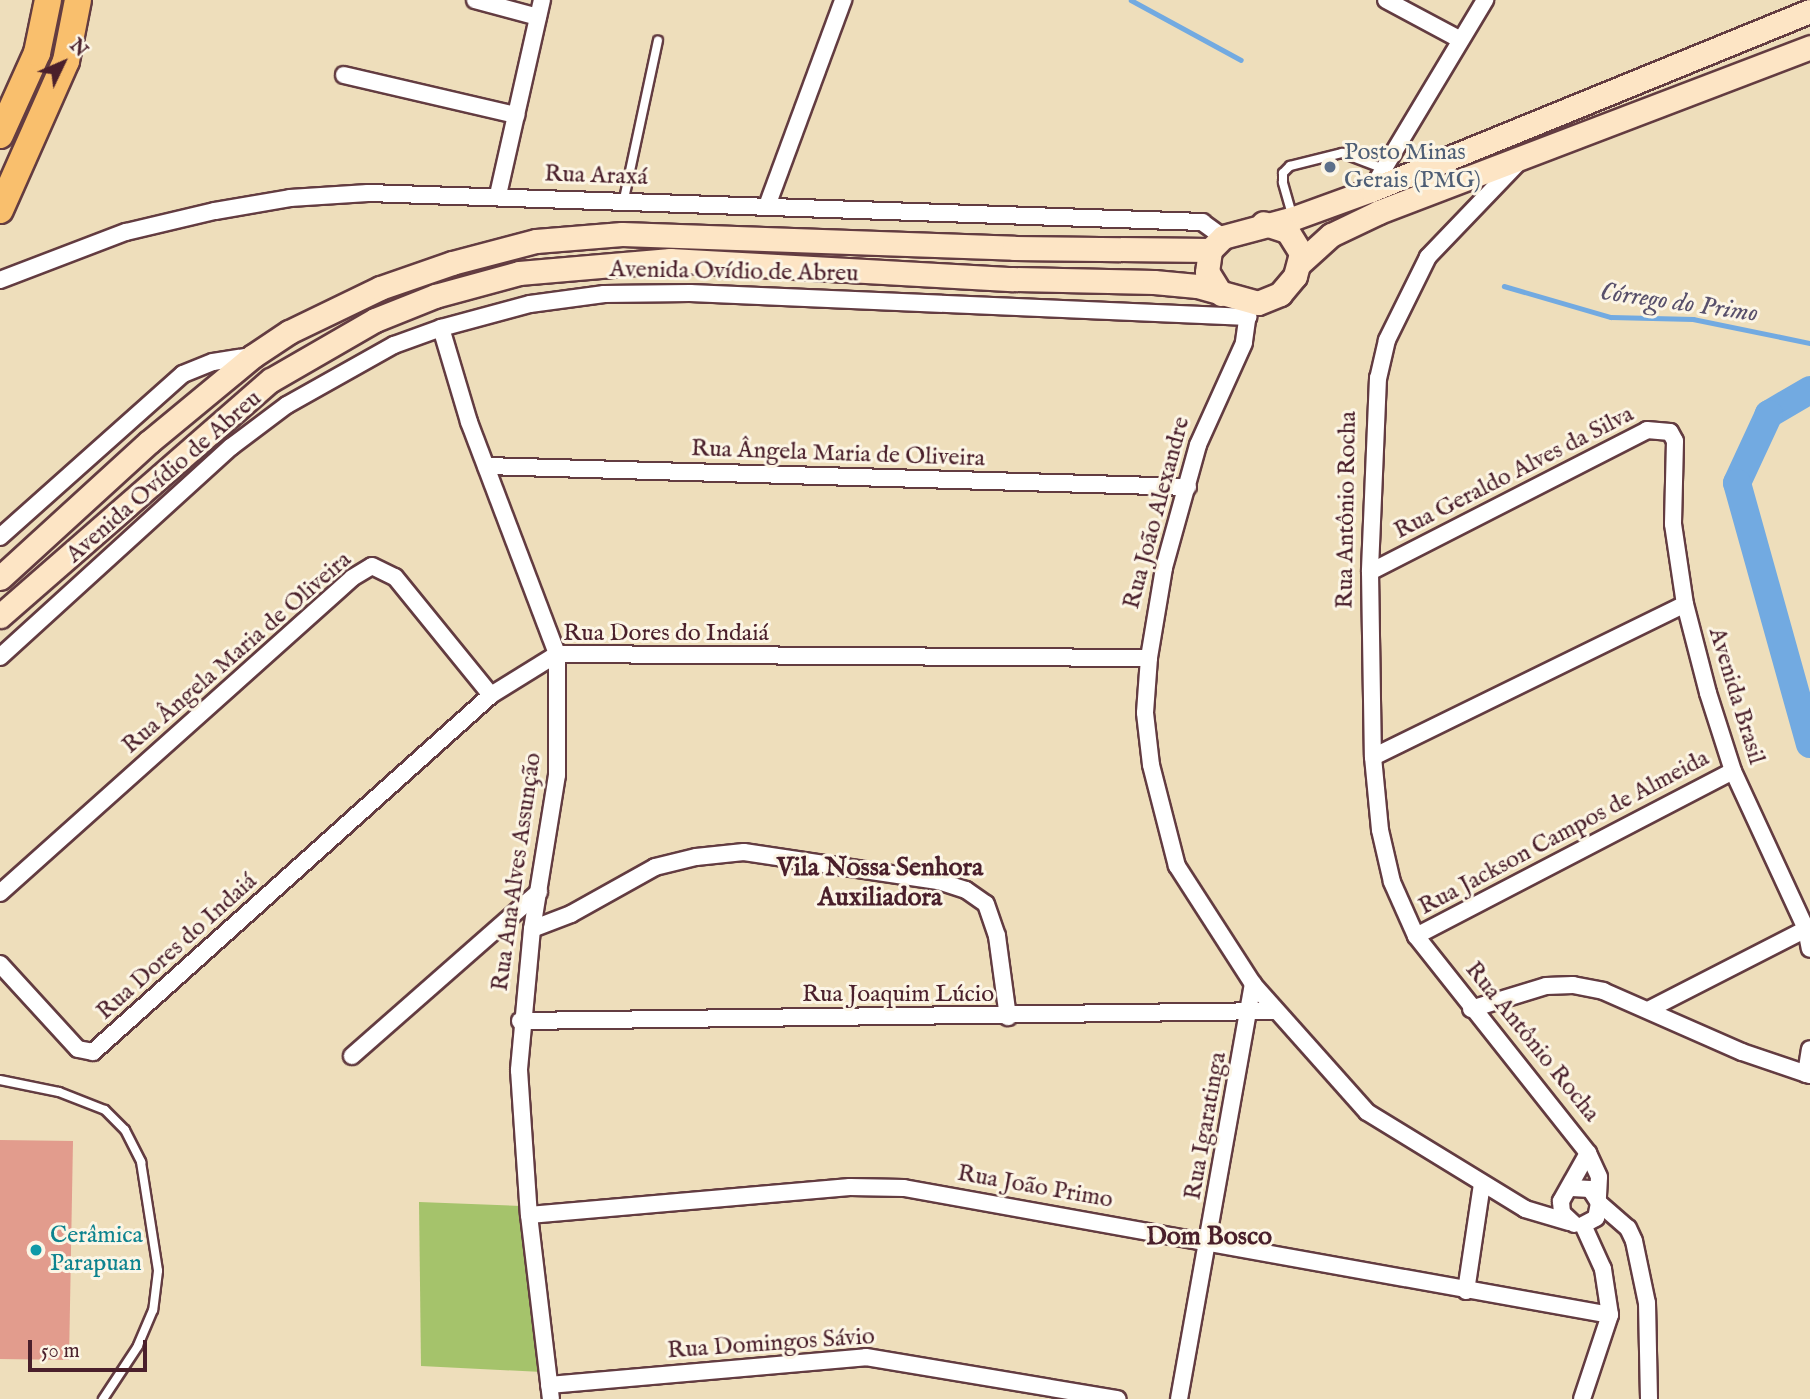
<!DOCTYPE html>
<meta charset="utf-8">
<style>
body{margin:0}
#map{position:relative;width:1810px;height:1399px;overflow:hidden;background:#eedebb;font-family:"IM FELL English",serif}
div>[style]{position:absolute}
.green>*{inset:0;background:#a5c36b}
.stream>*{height:4.5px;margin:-2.25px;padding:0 2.25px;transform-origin:2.25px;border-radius:2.25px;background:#72aae1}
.river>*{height:28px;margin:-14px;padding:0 14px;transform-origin:14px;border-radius:14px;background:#72aae1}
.building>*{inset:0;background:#e29c8d}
.roads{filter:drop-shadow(2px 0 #633c41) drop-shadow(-2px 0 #633c41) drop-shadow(0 2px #633c41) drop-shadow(0 -2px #633c41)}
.lane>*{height:8px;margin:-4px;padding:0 4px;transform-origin:4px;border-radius:4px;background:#fff}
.street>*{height:16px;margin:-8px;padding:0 8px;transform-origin:8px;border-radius:8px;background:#fff}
.secondary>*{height:23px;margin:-11.5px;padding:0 11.5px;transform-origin:11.5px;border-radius:11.5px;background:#fde5c5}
.primary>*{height:26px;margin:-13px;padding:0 13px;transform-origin:13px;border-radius:13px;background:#f9bf6d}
.dots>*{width:19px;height:19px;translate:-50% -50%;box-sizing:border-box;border:4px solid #fcf5e5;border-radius:50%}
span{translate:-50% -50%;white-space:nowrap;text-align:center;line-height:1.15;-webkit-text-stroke:6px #fcf5e5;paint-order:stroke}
.service-label{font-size:24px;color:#4e5e75}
.left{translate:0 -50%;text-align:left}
.street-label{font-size:24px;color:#4a1f2b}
.culture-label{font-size:24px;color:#0d838f}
.water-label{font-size:26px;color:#58506b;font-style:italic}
.neighbourhood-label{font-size:26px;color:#4a1f2b;font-weight:700}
.north{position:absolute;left:28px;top:28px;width:70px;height:70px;-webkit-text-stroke:5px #fcf5e5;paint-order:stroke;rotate:46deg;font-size:19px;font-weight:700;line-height:28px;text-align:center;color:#4a1f2b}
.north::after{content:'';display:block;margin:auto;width:24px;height:32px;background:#4a1f2b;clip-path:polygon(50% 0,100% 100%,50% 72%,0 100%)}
.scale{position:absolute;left:28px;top:1340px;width:119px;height:32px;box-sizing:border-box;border:4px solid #4a1f2b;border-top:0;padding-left:9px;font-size:21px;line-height:24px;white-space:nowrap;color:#4a1f2b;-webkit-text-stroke:5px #fcf5e5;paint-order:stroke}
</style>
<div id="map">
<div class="green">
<div style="clip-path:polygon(419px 1202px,521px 1206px,542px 1372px,421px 1366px)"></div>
</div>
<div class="stream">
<div style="left:1131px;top:0;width:125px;rotate:28.6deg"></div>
<div style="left:1504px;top:286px;width:111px;rotate:16.2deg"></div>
<div style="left:1611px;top:317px;width:82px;rotate:1.4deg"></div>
<div style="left:1693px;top:319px;width:119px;rotate:11.6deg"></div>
</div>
<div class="river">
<div style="left:1810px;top:390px;width:48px;rotate:149.7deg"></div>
<div style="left:1769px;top:414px;width:76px;rotate:114.9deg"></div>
<div style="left:1737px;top:483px;width:271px;rotate:74.4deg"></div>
</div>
<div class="building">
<div style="clip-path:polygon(0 1140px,73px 1141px,69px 1360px,0 1359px)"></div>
</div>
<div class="roads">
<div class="lane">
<div style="left:624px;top:199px;width:162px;rotate:-77.9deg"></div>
<div style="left:1293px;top:218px;width:37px;rotate:-106deg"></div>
<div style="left:1283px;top:182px;width:9px;rotate:-90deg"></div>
<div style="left:1283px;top:173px;width:10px;rotate:-45deg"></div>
<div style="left:1290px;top:166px;width:54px;rotate:-14deg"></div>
<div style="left:1342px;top:153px;width:45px;rotate:20.9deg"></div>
<div style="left:0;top:1080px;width:60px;rotate:11.5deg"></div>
<div style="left:59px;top:1092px;width:49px;rotate:21.4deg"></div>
<div style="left:105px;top:1110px;width:28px;rotate:45deg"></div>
<div style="left:125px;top:1130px;width:36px;rotate:63deg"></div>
<div style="left:141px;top:1162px;width:110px;rotate:81.1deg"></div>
<div style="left:158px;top:1271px;width:39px;rotate:97deg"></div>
<div style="left:153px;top:1310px;width:39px;rotate:113deg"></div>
<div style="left:138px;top:1346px;width:64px;rotate:123.4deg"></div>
</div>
<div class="street">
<div style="left:475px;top:0;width:65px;rotate:15.1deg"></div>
<div style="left:1386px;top:0;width:83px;rotate:28.1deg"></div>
<div style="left:344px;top:75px;width:177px;rotate:13.1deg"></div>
<div style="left:1519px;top:162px;width:132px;rotate:133.8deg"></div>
<div style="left:1428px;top:257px;width:93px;rotate:116.3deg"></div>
<div style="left:1387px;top:340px;width:39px;rotate:103deg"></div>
<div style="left:1378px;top:378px;width:194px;rotate:92.4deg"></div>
<div style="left:1370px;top:572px;width:185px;rotate:89.1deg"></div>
<div style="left:1373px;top:757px;width:73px;rotate:84.5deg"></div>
<div style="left:1380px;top:830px;width:53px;rotate:77deg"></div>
<div style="left:1392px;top:882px;width:59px;rotate:66deg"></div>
<div style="left:1416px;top:936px;width:277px;rotate:51.6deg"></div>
<div style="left:1588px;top:1153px;width:26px;rotate:65deg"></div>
<div style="left:1599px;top:1177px;width:22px;rotate:93deg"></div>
<div style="left:1371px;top:190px;width:222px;rotate:-59deg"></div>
<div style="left:498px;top:195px;width:200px;rotate:-77.3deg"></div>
<div style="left:767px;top:206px;width:220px;rotate:-69.7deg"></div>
<div style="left:0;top:280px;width:135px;rotate:-20.9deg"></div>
<div style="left:126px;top:232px;width:91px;rotate:-13.3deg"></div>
<div style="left:215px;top:211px;width:76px;rotate:-9.8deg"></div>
<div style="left:290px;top:198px;width:78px;rotate:-3.7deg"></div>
<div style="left:368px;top:193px;width:835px;rotate:1.99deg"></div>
<div style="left:1202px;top:222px;width:26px;rotate:36deg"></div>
<div style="left:1249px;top:306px;width:37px;rotate:98deg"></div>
<div style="left:1244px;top:343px;width:112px;rotate:114.3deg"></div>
<div style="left:1198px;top:445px;width:128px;rotate:105.5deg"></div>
<div style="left:1164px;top:568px;width:91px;rotate:99.5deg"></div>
<div style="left:1149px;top:658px;width:55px;rotate:94.2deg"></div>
<div style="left:1145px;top:713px;width:52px;rotate:83.4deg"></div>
<div style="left:1151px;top:765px;width:104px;rotate:75.6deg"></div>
<div style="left:1177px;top:866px;width:140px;rotate:57.2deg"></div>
<div style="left:1253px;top:984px;width:171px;rotate:48.3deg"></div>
<div style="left:1367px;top:1112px;width:185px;rotate:31.5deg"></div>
<div style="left:1525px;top:1209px;width:46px;rotate:16.5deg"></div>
<div style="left:441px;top:328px;width:98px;rotate:73.4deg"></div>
<div style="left:469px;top:422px;width:248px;rotate:69.2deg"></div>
<div style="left:557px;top:654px;width:121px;rotate:90deg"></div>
<div style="left:557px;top:775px;width:156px;rotate:99.2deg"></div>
<div style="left:532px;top:929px;width:142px;rotate:95.3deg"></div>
<div style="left:519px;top:1070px;width:145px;rotate:86.1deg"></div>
<div style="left:529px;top:1215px;width:185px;rotate:83.2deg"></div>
<div style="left:486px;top:466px;width:702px;rotate:1.71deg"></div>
<div style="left:0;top:537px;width:245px;rotate:-41.7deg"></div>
<div style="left:183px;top:374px;width:32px;rotate:-22deg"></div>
<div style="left:213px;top:362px;width:38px;rotate:-9deg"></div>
<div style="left:1370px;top:572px;width:311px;rotate:-27.1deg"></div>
<div style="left:1647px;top:430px;width:23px;rotate:5deg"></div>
<div style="left:1670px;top:432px;width:10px;rotate:61deg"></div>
<div style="left:1675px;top:441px;width:83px;rotate:91.4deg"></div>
<div style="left:1673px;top:524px;width:81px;rotate:81.5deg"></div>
<div style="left:1685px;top:604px;width:92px;rotate:75.5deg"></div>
<div style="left:1708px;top:693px;width:82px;rotate:72.2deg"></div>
<div style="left:1733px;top:771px;width:174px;rotate:65.2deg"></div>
<div style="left:1806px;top:929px;width:20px;rotate:79deg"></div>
<div style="left:0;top:657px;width:312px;rotate:-42.3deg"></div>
<div style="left:231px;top:447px;width:70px;rotate:-36.9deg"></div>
<div style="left:287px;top:405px;width:123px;rotate:-29.3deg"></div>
<div style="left:394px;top:345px;width:50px;rotate:-19.9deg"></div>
<div style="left:441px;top:328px;width:92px;rotate:-15.1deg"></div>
<div style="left:530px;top:304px;width:75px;rotate:-7.7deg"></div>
<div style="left:604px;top:294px;width:86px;rotate:-0.7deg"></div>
<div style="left:690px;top:293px;width:559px;rotate:2.46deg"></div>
<div style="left:1373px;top:757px;width:347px;rotate:-26.1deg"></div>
<div style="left:0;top:893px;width:472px;rotate:-41.8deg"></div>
<div style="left:352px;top:578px;width:23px;rotate:-31deg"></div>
<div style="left:372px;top:566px;width:25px;rotate:26deg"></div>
<div style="left:395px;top:577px;width:152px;rotate:50.9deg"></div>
<div style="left:532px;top:929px;width:42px;rotate:-21deg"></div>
<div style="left:571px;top:914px;width:96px;rotate:-29.2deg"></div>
<div style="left:655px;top:867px;width:42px;rotate:-13.7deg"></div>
<div style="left:696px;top:857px;width:48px;rotate:-5.9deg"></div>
<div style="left:744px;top:852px;width:196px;rotate:8.5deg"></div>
<div style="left:938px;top:881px;width:29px;rotate:18deg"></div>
<div style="left:966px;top:890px;width:24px;rotate:35deg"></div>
<div style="left:986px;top:904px;width:34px;rotate:71deg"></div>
<div style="left:997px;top:936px;width:82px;rotate:82.3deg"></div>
<div style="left:1416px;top:936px;width:357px;rotate:-27.5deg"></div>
<div style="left:0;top:964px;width:115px;rotate:47.5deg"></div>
<div style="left:78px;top:1049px;width:15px;rotate:11deg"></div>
<div style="left:93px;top:1052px;width:535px;rotate:-41.89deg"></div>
<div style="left:491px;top:695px;width:78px;rotate:-31.8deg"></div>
<div style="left:557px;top:654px;width:592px;rotate:0.39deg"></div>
<div style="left:1471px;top:1009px;width:78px;rotate:-17deg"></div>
<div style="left:1546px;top:986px;width:27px;rotate:-2deg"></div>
<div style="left:1573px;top:985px;width:31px;rotate:11deg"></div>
<div style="left:1603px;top:991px;width:152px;rotate:23.7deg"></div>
<div style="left:1742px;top:1052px;width:72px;rotate:18.7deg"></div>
<div style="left:1648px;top:1010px;width:178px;rotate:-27.1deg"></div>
<div style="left:520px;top:1021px;width:756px;rotate:-0.76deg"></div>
<div style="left:352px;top:1056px;width:249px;rotate:-41.3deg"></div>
<div style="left:1806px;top:1074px;width:25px;rotate:-81deg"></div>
<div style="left:1572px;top:1188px;width:18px;rotate:3deg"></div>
<div style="left:1590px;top:1189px;width:17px;rotate:57deg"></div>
<div style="left:1599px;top:1203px;width:15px;rotate:101deg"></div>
<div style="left:1596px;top:1218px;width:15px;rotate:152deg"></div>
<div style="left:1599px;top:1203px;width:38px;rotate:41deg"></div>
<div style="left:1628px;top:1228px;width:14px;rotate:65deg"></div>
<div style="left:1634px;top:1241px;width:63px;rotate:78.2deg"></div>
<div style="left:1647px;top:1303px;width:96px;rotate:88.8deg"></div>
<div style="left:529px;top:1215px;width:322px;rotate:-5deg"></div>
<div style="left:850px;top:1187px;width:54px;rotate:1.1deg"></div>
<div style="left:904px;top:1188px;width:717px;rotate:10.2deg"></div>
<div style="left:1574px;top:1224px;width:16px;rotate:-137deg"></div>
<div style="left:1562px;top:1213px;width:12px;rotate:-95deg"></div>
<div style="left:1561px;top:1201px;width:55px;rotate:-60.6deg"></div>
<div style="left:1466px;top:1291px;width:108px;rotate:-81.5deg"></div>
<div style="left:549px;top:1385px;width:318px;rotate:-5deg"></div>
<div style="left:866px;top:1357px;width:255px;rotate:9.5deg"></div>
<div style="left:1179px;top:1399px;width:422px;rotate:-79.9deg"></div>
<div style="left:1582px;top:1399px;width:89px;rotate:-71.6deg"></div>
<div style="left:1610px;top:1315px;width:47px;rotate:-98.7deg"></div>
<div style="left:1603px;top:1269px;width:48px;rotate:-114.4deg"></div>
</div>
<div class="secondary">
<div style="left:1300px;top:263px;width:42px;rotate:-42.1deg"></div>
<div style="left:1331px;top:235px;width:53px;rotate:-25.6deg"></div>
<div style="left:1379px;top:212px;width:462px;rotate:-20.9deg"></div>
<div style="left:1221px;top:294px;width:26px;rotate:-122deg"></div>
<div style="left:1207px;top:272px;width:22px;rotate:-82deg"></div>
<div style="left:1210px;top:250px;width:18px;rotate:-45deg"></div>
<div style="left:1223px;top:237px;width:73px;rotate:-15deg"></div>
<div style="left:1294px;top:218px;width:82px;rotate:-20deg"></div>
<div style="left:1371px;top:190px;width:474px;rotate:-22.2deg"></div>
<div style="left:0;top:578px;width:202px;rotate:-42.4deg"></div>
<div style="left:149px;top:442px;width:135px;rotate:-39.6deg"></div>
<div style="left:253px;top:356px;width:43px;rotate:-33.7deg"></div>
<div style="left:289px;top:332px;width:101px;rotate:-25.8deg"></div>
<div style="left:380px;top:288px;width:76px;rotate:-19.1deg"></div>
<div style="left:452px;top:263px;width:87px;rotate:-14.7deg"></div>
<div style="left:536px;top:241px;width:86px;rotate:-4.7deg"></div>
<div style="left:622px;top:234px;width:392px;rotate:2deg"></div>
<div style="left:1014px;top:248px;width:196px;rotate:0.6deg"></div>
<div style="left:0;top:616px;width:359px;rotate:-41.1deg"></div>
<div style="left:271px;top:380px;width:120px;rotate:-30deg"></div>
<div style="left:375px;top:320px;width:65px;rotate:-21.8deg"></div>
<div style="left:435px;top:296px;width:87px;rotate:-15.3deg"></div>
<div style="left:519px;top:273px;width:152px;rotate:-4.9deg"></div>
<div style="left:670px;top:260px;width:343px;rotate:3.2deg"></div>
<div style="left:1012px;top:279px;width:142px;rotate:1.2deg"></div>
<div style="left:1154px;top:282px;width:43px;rotate:5.3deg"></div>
<div style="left:1197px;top:286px;width:63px;rotate:15.6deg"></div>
<div style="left:1258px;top:303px;width:24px;rotate:-22deg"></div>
<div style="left:1280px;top:294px;width:23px;rotate:-50deg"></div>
<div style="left:1295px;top:276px;width:24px;rotate:-75deg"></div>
<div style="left:1301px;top:253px;width:26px;rotate:-122deg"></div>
<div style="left:1287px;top:231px;width:25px;rotate:-162deg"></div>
</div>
<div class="primary">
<div style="left:0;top:135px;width:90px;rotate:-65.7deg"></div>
<div style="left:37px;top:53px;width:54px;rotate:-78.3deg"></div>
<div style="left:0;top:210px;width:163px;rotate:-66.1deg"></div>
<div style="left:66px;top:61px;width:62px;rotate:-78.9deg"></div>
</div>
</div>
<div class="dots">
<div style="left:1330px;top:167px;background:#5c6f8a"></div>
<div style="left:36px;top:1250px;background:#0f9aa8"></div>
</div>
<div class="service-label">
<span class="left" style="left:1344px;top:167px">Posto Minas<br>Gerais (PMG)</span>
</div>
<div class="street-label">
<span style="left:596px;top:176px;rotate:2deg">Rua Araxá</span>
<span style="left:734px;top:272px;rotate:1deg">Avenida Ovídio de Abreu</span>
<span style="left:838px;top:454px;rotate:2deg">Rua Ângela Maria de Oliveira</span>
<span style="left:1514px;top:473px;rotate:-27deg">Rua Geraldo Alves da Silva</span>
<span style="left:164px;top:477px;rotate:-41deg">Avenida Ovídio de Abreu</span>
<span style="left:1347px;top:510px;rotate:-89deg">Rua Antônio Rocha</span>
<span style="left:1157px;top:513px;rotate:-75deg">Rua João Alexandre</span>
<span style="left:666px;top:634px">Rua Dores do Indaiá</span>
<span style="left:237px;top:653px;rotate:-41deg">Rua Ângela Maria de Oliveira</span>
<span style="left:1736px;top:696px;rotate:73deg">Avenida Brasil</span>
<span style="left:1564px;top:833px;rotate:-28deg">Rua Jackson Campos de Almeida</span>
<span style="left:517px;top:872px;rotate:-82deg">Rua Ana Alves Assunção</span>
<span style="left:177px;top:947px;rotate:-42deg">Rua Dores do Indaiá</span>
<span style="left:898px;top:995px">Rua Joaquim Lúcio</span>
<span style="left:1532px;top:1042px;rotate:51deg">Rua Antônio Rocha</span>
<span style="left:1206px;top:1126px;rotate:-80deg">Rua Igaratinga</span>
<span style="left:1035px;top:1187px;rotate:10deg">Rua João Primo</span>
<span style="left:771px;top:1344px;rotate:-4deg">Rua Domingos Sávio</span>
</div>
<div class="culture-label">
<span class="left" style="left:50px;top:1250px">Cerâmica<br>Parapuan</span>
</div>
<div class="water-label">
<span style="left:1679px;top:303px;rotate:8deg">Córrego do Primo</span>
</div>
<div class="neighbourhood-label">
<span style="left:880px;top:883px">Vila Nossa Senhora<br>Auxiliadora</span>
<span style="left:1209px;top:1237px">Dom Bosco</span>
</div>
<div class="north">N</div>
<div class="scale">50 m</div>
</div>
